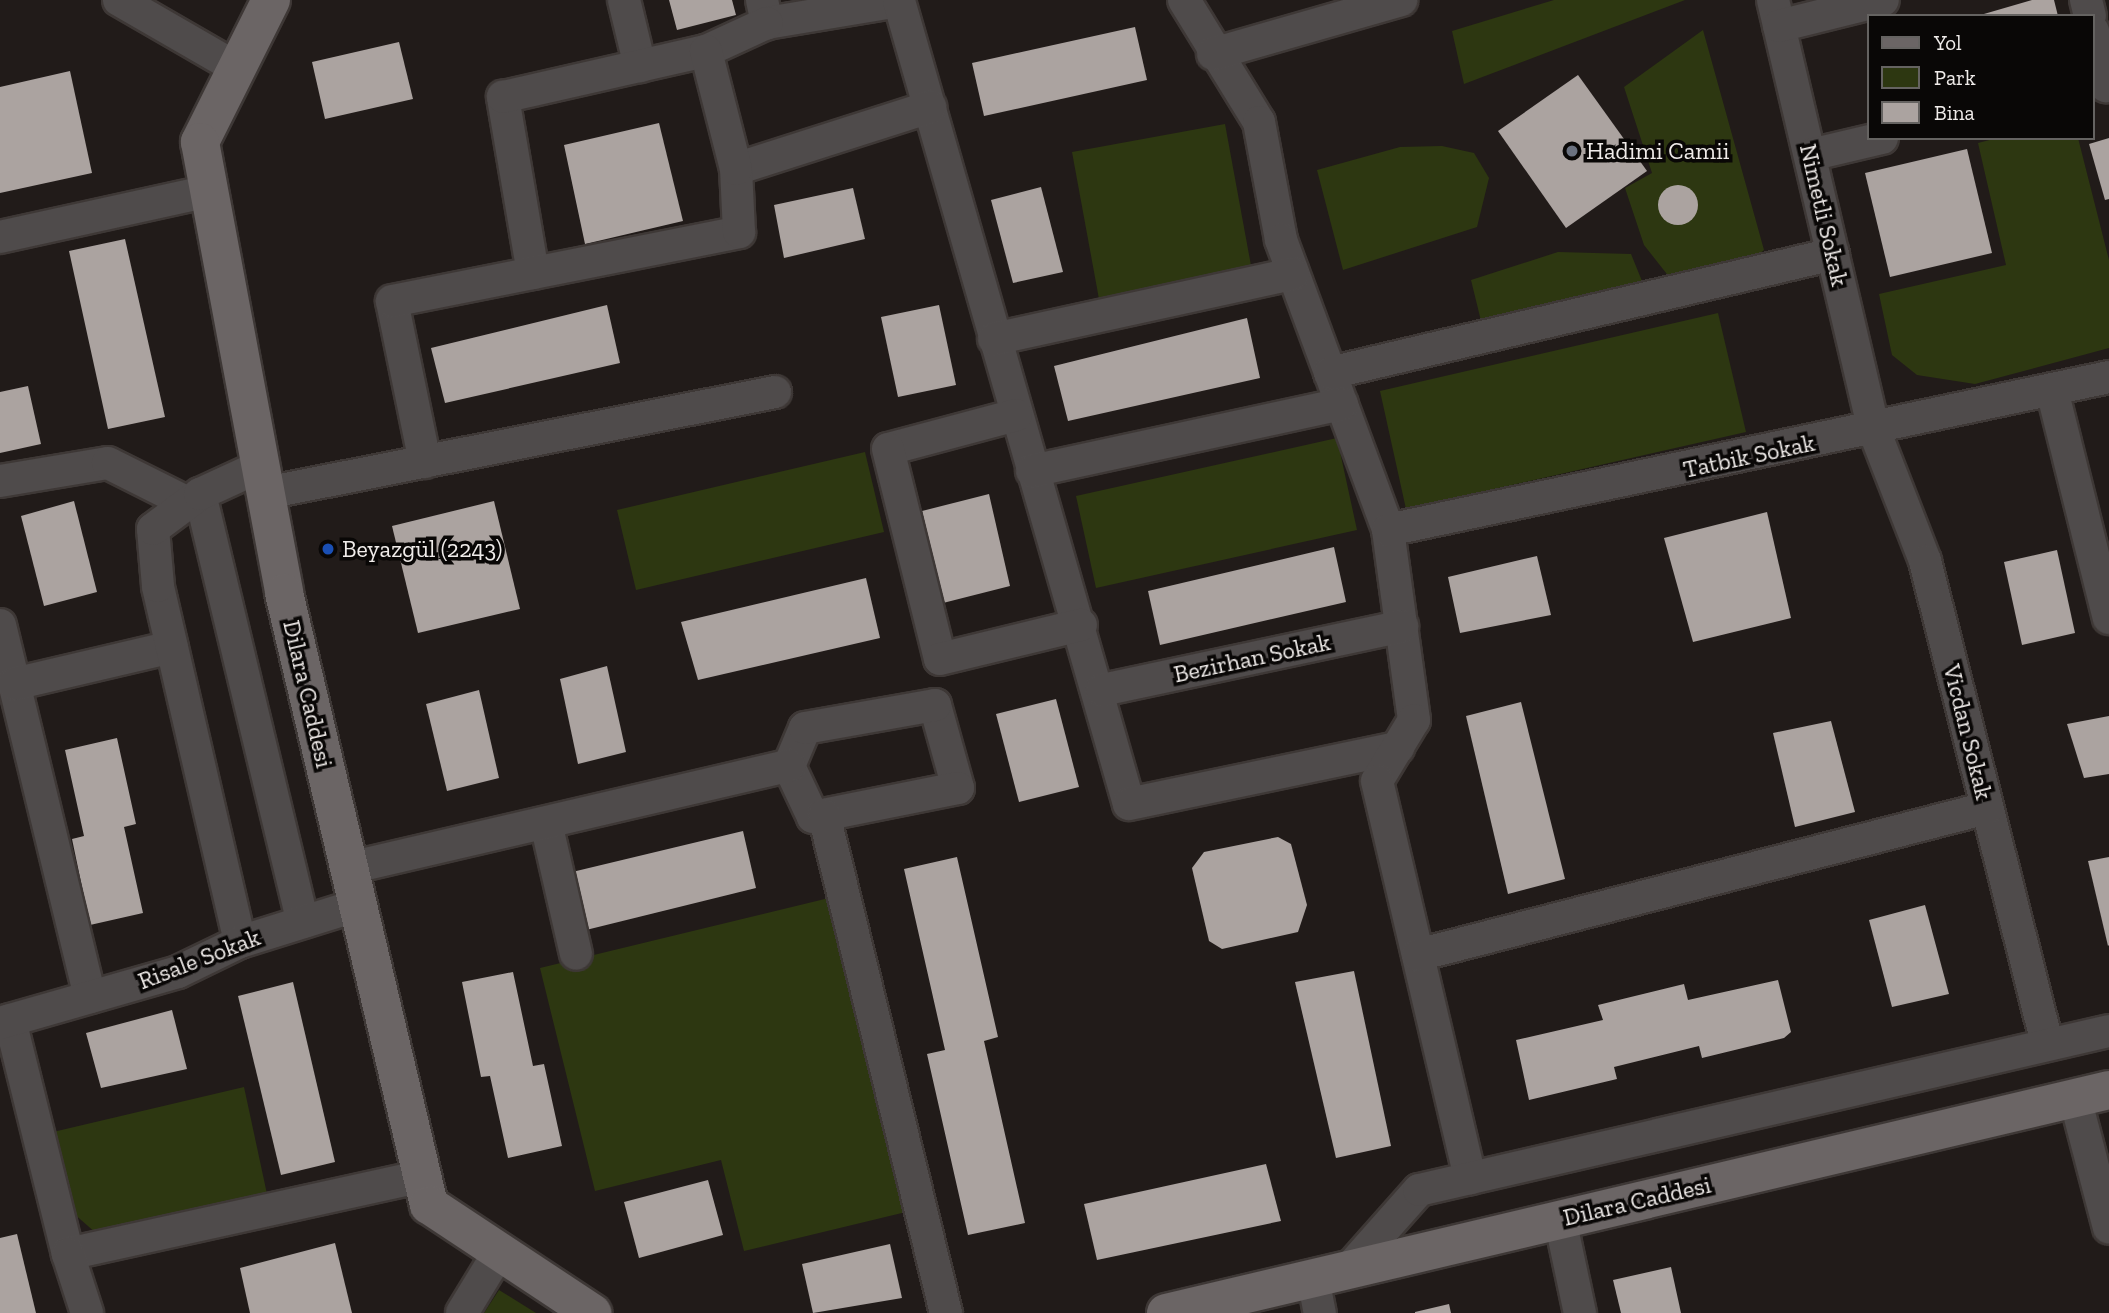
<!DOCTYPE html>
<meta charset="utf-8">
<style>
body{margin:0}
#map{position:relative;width:2109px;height:1313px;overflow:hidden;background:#211b19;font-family:"Zilla Slab",serif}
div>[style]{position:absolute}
.green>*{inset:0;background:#2d3711}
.building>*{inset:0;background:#aba3a0}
.round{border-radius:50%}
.roads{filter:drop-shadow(2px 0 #3e3836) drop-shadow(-2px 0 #3e3836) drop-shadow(0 2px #3e3836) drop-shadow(0 -2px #3e3836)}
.street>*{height:32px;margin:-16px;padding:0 16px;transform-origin:16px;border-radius:16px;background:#4f4b4b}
.secondary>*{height:38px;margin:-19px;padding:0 19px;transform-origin:19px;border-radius:19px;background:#6b6565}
.dots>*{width:19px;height:19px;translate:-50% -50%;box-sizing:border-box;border:4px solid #090706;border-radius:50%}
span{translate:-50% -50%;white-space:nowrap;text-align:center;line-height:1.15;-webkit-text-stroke:7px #090706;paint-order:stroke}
.poi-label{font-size:24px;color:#f0ecea}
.left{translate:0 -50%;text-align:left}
.street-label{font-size:24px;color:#f0ecea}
.legend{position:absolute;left:1867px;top:14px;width:228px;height:126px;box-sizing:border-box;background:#090706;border:2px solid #656361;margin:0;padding:9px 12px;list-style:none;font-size:21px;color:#f0ecea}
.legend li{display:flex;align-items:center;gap:14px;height:35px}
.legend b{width:35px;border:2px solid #656361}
</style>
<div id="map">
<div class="green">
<div style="clip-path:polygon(1554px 0,1685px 0,1464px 84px,1452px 31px)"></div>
<div style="clip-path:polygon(1703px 30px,1764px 250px,1752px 260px,1670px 278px,1644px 245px,1625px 188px,1652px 173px,1624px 87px)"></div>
<div style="clip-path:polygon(1225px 124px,1252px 271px,1099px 299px,1072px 152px)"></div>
<div style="clip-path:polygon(1997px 138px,2078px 138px,2109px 260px,2109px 348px,1975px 384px,1917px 375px,1892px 355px,1879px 294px,2006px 265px,1978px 143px)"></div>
<div style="clip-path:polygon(1442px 146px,1474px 153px,1489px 178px,1477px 227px,1343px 270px,1317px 170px,1400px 147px)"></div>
<div style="clip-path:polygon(1558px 252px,1631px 254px,1644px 286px,1482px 325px,1471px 280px)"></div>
<div style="clip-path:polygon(1718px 313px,1746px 432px,1406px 509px,1380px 391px)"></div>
<div style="clip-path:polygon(1337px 438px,1357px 530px,1096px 588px,1076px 496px)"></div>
<div style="clip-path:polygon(865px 452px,884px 532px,636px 590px,617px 510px)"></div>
<div style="clip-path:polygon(829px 898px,906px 1212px,744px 1251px,721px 1160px,595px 1191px,540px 968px)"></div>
<div style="clip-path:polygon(244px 1087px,267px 1194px,97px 1234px,72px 1212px,53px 1132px)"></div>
<div style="clip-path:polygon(499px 1290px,536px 1313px,484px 1313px)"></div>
</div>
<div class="building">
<div style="clip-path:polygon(669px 0,732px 0,736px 15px,677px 30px)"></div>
<div style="clip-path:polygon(2032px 0,2054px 0,2058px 16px,1977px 16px)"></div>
<div style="clip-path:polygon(1135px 27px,1147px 80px,984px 116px,972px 63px)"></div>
<div style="clip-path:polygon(399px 42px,413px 99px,325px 119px,312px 62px)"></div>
<div style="clip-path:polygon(70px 71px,92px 173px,0 193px,0 87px)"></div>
<div style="clip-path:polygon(1578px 75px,1647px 171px,1566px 228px,1498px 131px)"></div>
<div style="clip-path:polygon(659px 123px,683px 221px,585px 244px,564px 145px)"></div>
<div style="clip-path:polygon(2109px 138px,2109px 199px,2105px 200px,2089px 144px)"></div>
<div style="clip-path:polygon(1967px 149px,1992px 253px,1890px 277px,1865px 173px)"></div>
<div class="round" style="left:1658px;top:185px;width:40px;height:40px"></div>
<div style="clip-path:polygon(1041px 187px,1063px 272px,1013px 283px,991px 200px)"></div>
<div style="clip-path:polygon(853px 188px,865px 239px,784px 258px,774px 205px)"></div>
<div style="clip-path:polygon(125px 239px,165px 417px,108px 429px,69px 251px)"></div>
<div style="clip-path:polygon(607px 305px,620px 363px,445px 403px,431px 348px)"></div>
<div style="clip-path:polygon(939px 305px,956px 385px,898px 397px,881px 317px)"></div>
<div style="clip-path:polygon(1247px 318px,1260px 378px,1068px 421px,1054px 366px)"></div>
<div style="clip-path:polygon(28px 386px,41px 444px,0 453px,0 392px)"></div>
<div style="clip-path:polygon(989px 494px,1010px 586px,943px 603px,922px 511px)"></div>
<div style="clip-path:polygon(74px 501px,97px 592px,44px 606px,21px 516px)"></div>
<div style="clip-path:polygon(494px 501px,520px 609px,418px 633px,392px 526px)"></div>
<div style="clip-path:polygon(1767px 512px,1791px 618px,1693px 642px,1664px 538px)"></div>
<div style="clip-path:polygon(1334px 547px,1346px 602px,1160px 645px,1148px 591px)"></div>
<div style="clip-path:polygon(2057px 550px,2075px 633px,2022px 645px,2004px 562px)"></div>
<div style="clip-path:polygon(1537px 556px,1551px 615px,1460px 633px,1448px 577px)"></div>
<div style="clip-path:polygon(866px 578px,880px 638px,698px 680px,681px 622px)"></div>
<div style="clip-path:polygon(607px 666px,626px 752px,578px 764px,560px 679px)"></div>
<div style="clip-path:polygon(479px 690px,499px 778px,447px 791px,426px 704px)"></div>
<div style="clip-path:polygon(1056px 699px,1079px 787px,1019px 802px,996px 714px)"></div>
<div style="clip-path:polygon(1521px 702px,1565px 879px,1508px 894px,1466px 716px)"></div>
<div style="clip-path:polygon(2109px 716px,2109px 774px,2084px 778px,2067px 724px)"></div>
<div style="clip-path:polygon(1831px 721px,1855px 812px,1795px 827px,1773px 733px)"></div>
<div style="clip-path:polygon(117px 738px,136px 824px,124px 827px,143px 913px,90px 925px,72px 839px,84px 836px,65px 750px)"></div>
<div style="clip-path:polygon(743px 831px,756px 888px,582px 931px,568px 873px)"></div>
<div style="clip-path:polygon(1278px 837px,1291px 844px,1307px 905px,1298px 932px,1222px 949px,1209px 941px,1192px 868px,1204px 852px)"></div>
<div style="clip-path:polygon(957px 857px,998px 1037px,984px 1041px,1025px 1223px,968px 1235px,927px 1054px,945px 1050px,904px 869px)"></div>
<div style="clip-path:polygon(2109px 857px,2109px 945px,2108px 946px,2088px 861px)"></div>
<div style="clip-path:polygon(1925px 905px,1949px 994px,1892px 1007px,1869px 920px)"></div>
<div style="clip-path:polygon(1354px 971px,1391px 1146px,1336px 1158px,1295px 982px)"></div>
<div style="clip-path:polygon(513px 972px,533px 1066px,544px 1064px,562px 1146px,508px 1158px,490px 1076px,481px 1077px,462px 982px)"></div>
<div style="clip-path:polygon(1778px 980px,1791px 1032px,1784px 1038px,1702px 1058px,1699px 1046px,1614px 1067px,1617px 1079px,1529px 1100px,1516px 1040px,1603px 1020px,1598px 1005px,1684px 984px,1688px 1000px)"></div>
<div style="clip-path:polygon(293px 982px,335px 1162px,281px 1175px,238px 996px)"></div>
<div style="clip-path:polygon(172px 1010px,187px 1069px,101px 1088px,86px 1033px)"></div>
<div style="clip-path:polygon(1266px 1164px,1281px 1221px,1097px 1260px,1084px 1204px)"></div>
<div style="clip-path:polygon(708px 1180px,723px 1235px,639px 1258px,624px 1202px)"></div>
<div style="clip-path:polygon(17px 1234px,36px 1313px,0 1313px,0 1238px)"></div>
<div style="clip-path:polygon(335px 1243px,352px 1313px,250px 1313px,240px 1268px)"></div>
<div style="clip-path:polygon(890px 1244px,902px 1298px,813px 1313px,802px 1264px)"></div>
<div style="clip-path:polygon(1671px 1267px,1681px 1313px,1621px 1313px,1613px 1280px)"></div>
<div style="clip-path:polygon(1449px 1304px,1451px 1313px,1415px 1313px,1415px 1312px)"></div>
</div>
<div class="roads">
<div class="street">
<div style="left:119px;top:0;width:136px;rotate:30deg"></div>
<div style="left:624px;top:0;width:68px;rotate:76.4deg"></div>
<div style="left:762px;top:0;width:24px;rotate:78deg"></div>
<div style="left:767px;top:23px;width:134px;rotate:-9.5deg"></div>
<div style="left:899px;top:1px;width:835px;rotate:74.02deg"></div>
<div style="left:1129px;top:804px;width:275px;rotate:-11.8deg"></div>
<div style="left:1184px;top:0;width:143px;rotate:58.4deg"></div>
<div style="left:1259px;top:122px;width:120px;rotate:79.4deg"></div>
<div style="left:1281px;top:240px;width:309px;rotate:69.7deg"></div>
<div style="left:1388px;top:530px;width:192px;rotate:82.2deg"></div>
<div style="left:1414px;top:720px;width:71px;rotate:121.2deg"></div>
<div style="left:1377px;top:781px;width:408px;rotate:76.8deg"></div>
<div style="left:1773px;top:0;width:442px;rotate:76.8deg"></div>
<div style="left:1874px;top:430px;width:141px;rotate:68.7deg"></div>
<div style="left:1925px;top:561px;width:494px;rotate:75.8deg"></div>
<div style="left:2086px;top:0;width:16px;rotate:76deg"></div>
<div style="left:1779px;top:26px;width:107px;rotate:-14deg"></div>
<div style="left:2093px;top:31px;width:57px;rotate:76.7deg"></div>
<div style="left:1213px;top:54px;width:196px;rotate:-16deg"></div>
<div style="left:1810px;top:155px;width:74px;rotate:-13.3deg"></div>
<div style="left:736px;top:169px;width:204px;rotate:-17.7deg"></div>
<div style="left:0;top:237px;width:214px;rotate:-12.4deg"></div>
<div style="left:533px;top:273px;width:179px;rotate:-99.7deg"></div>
<div style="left:503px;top:97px;width:208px;rotate:-12.8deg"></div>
<div style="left:706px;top:51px;width:67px;rotate:-24.7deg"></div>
<div style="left:994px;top:339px;width:306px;rotate:-12.3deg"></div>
<div style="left:1330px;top:373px;width:517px;rotate:-13.31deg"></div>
<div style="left:2052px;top:390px;width:235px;rotate:76deg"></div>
<div style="left:1016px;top:415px;width:132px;rotate:165.1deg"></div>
<div style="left:888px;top:449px;width:216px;rotate:76.1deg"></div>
<div style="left:940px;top:659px;width:145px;rotate:-13.6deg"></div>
<div style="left:425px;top:462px;width:164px;rotate:-101.6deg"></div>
<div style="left:392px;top:301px;width:354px;rotate:-11.2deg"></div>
<div style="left:739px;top:232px;width:63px;rotate:-92.7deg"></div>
<div style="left:736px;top:169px;width:122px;rotate:-104.3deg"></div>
<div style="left:1032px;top:471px;width:317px;rotate:-12.2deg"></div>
<div style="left:0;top:481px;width:109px;rotate:-9.5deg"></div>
<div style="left:108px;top:463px;width:89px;rotate:26.6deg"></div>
<div style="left:266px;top:493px;width:519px;rotate:-11.22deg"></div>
<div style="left:200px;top:494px;width:440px;rotate:76.5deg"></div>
<div style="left:1388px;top:530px;width:737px;rotate:-11.98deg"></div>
<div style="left:0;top:625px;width:383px;rotate:76.4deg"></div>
<div style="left:14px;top:684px;width:162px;rotate:-13.2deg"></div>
<div style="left:1102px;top:690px;width:307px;rotate:-12deg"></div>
<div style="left:935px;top:705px;width:86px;rotate:74.5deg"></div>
<div style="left:958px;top:788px;width:148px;rotate:168.7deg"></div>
<div style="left:813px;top:817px;width:56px;rotate:-115.2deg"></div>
<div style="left:789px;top:766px;width:41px;rotate:-67.2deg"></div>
<div style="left:805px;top:728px;width:132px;rotate:-10deg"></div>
<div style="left:824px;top:815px;width:513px;rotate:76.23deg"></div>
<div style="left:546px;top:823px;width:134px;rotate:77.1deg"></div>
<div style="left:349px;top:868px;width:452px;rotate:-13.1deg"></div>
<div style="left:240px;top:942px;width:365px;rotate:-103deg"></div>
<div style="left:158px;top:586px;width:57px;rotate:-95deg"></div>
<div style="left:153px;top:529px;width:59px;rotate:-36.7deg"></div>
<div style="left:200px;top:494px;width:67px;rotate:-24.7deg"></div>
<div style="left:1418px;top:955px;width:588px;rotate:-14.49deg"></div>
<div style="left:10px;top:1020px;width:241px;rotate:76.1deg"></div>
<div style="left:68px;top:1254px;width:362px;rotate:-12.4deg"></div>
<div style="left:0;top:1023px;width:185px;rotate:-16deg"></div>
<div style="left:178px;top:972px;width:69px;rotate:-25.8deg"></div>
<div style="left:240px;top:942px;width:124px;rotate:-17.4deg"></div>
<div style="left:2075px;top:1098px;width:134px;rotate:75.3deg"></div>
<div style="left:1560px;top:1219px;width:96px;rotate:78deg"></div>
<div style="left:68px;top:1254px;width:62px;rotate:72.1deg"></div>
<div style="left:1348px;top:1270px;width:107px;rotate:-48.4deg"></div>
<div style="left:1419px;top:1190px;width:708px;rotate:-12.98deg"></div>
<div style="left:1313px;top:1278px;width:36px;rotate:79deg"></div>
<div style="left:462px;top:1313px;width:69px;rotate:-58.6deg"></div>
</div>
<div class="secondary">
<div style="left:271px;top:0;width:159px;rotate:116.6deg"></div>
<div style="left:200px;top:142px;width:459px;rotate:79.4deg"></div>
<div style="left:284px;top:593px;width:629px;rotate:76.67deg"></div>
<div style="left:429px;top:1205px;width:196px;rotate:33.5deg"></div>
<div style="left:1166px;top:1313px;width:969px;rotate:-13.3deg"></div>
</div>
</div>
<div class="dots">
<div style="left:1572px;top:151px;background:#6b7280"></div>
<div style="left:328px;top:549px;background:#1a4fb4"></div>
</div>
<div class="poi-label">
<span class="left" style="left:1586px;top:151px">Hadimi Camii</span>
<span class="left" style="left:342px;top:549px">Beyazgül (2243)</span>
</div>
<div class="street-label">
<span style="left:1824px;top:215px;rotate:77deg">Nimetli Sokak</span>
<span style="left:1749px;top:456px;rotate:-12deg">Tatbik Sokak</span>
<span style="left:1252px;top:658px;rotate:-12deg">Bezirhan Sokak</span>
<span style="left:308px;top:694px;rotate:77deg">Dilara Caddesi</span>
<span style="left:1968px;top:732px;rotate:76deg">Vicdan Sokak</span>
<span style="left:199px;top:959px;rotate:-21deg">Risale Sokak</span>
<span style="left:1637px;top:1201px;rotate:-13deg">Dilara Caddesi</span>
</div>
<ul class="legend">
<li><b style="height:9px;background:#6b6565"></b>Yol</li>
<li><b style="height:19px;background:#2d3711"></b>Park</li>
<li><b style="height:19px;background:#aba3a0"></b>Bina</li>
</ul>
</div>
